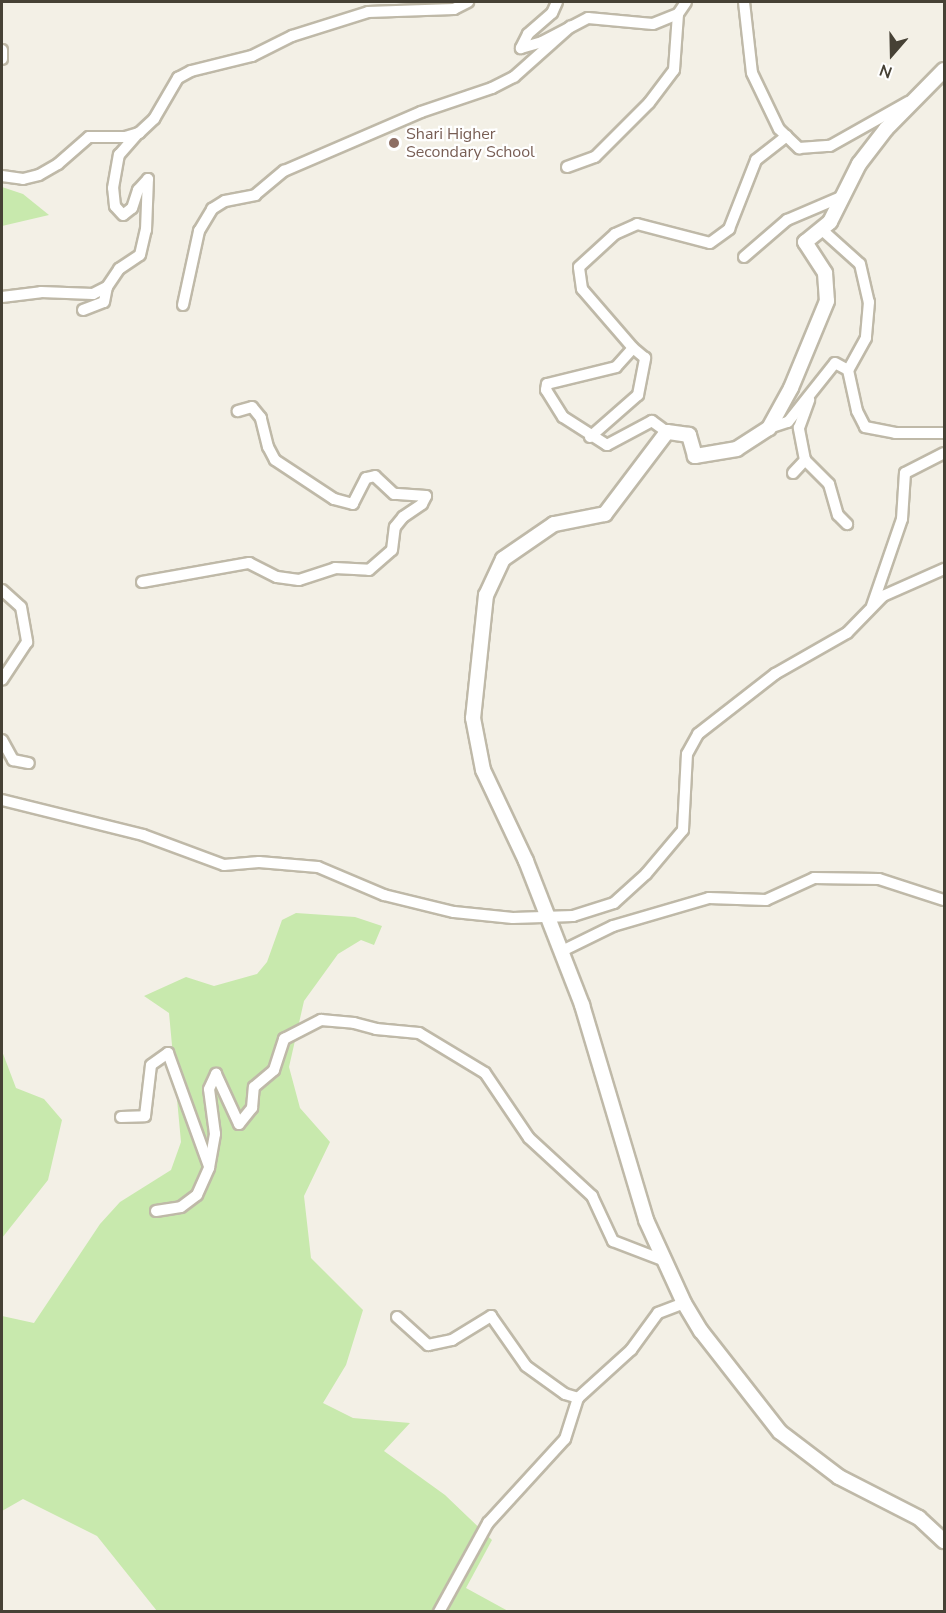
<!DOCTYPE html>
<style>
body{margin:0}
#map{position:relative;width:946px;height:1613px;overflow:hidden;background:#f3f0e6;font-family:"Nunito Sans",sans-serif}
div>[style]{position:absolute}
.green>*{inset:0;background:#c8e9ad}
.roads{filter:drop-shadow(2px 0 #bfb9a8) drop-shadow(-2px 0 #bfb9a8) drop-shadow(0 2px #bfb9a8) drop-shadow(0 -2px #bfb9a8)}
.minor>*{height:10px;margin:-5px;padding:0 5px;transform-origin:5px;border-radius:5px;background:#fff}
.tertiary>*{height:14px;margin:-7px;padding:0 7px;transform-origin:7px;border-radius:7px;background:#fff}
.dots>*{width:16px;height:16px;translate:-50% -50%;box-sizing:border-box;border:3px solid #fff;border-radius:50%}
span{translate:-50% -50%;white-space:nowrap;text-align:center;line-height:1.15;-webkit-text-stroke:4.5px #fff;paint-order:stroke}
.education-label{font-size:16px;color:#785e54}
.left{translate:0 -50%;text-align:left}
.frame{position:absolute;inset:0;border:3px solid #464135;pointer-events:none}
.north{position:absolute;left:862px;top:24px;width:60px;height:60px;-webkit-text-stroke:4px #fff;paint-order:stroke;rotate:200deg;font-size:16px;font-weight:700;line-height:24px;text-align:center;color:#464135}
.north::after{content:'';display:block;margin:auto;width:21px;height:27px;background:#464135;clip-path:polygon(50% 0,100% 100%,50% 72%,0 100%)}
</style>
<div id="map">
<div class="green">
<div style="clip-path:polygon(2px 187px,23px 194px,49px 215px,2px 226px)"></div>
<div style="clip-path:polygon(296px 913px,355px 917px,382px 926px,374px 945px,361px 940px,338px 954px,304px 1001px,289px 1067px,300px 1108px,330px 1142px,304px 1196px,311px 1258px,363px 1310px,346px 1365px,323px 1403px,353px 1418px,410px 1423px,384px 1451px,445px 1495px,492px 1540px,466px 1588px,508px 1611px,157px 1611px,97px 1536px,23px 1499px,2px 1511px,2px 1316px,34px 1323px,100px 1224px,120px 1202px,171px 1170px,181px 1142px,169px 1013px,144px 996px,186px 977px,214px 986px,257px 974px,267px 962px,282px 920px)"></div>
<div style="clip-path:polygon(2px 1051px,16px 1088px,44px 1099px,62px 1120px,48px 1180px,2px 1238px)"></div>
</div>
<div class="roads">
<div class="minor">
<div style="left:557px;top:2px;width:12px;rotate:114deg"></div>
<div style="left:552px;top:13px;width:32px;rotate:139deg"></div>
<div style="left:528px;top:34px;width:16px;rotate:117deg"></div>
<div style="left:521px;top:48px;width:22px;rotate:-16deg"></div>
<div style="left:542px;top:42px;width:52px;rotate:-27.6deg"></div>
<div style="left:588px;top:18px;width:65px;rotate:5.3deg"></div>
<div style="left:653px;top:24px;width:27px;rotate:-22deg"></div>
<div style="left:678px;top:14px;width:14px;rotate:-56deg"></div>
<div style="left:744px;top:2px;width:71px;rotate:83.6deg"></div>
<div style="left:752px;top:73px;width:62px;rotate:64.3deg"></div>
<div style="left:779px;top:129px;width:28px;rotate:44deg"></div>
<div style="left:799px;top:148px;width:31px;rotate:-4deg"></div>
<div style="left:830px;top:146px;width:90px;rotate:-29.4deg"></div>
<div style="left:2px;top:50px;width:9px;rotate:90deg"></div>
<div style="left:567px;top:167px;width:30px;rotate:-20deg"></div>
<div style="left:595px;top:157px;width:76px;rotate:-45deg"></div>
<div style="left:649px;top:103px;width:41px;rotate:-52.9deg"></div>
<div style="left:674px;top:70px;width:56px;rotate:-85.9deg"></div>
<div style="left:2px;top:176px;width:21px;rotate:8deg"></div>
<div style="left:23px;top:179px;width:16px;rotate:-14deg"></div>
<div style="left:39px;top:175px;width:22px;rotate:-30deg"></div>
<div style="left:58px;top:164px;width:41px;rotate:-41.1deg"></div>
<div style="left:89px;top:137px;width:36px"></div>
<div style="left:125px;top:137px;width:15px;rotate:-16deg"></div>
<div style="left:139px;top:133px;width:21px;rotate:-43deg"></div>
<div style="left:154px;top:119px;width:48px;rotate:-59.7deg"></div>
<div style="left:178px;top:78px;width:15px;rotate:-28deg"></div>
<div style="left:191px;top:71px;width:63px;rotate:-13.8deg"></div>
<div style="left:252px;top:56px;width:45px;rotate:-26.6deg"></div>
<div style="left:292px;top:36px;width:80px;rotate:-17.5deg"></div>
<div style="left:368px;top:12px;width:86px;rotate:-2deg"></div>
<div style="left:454px;top:9px;width:16px;rotate:-27deg"></div>
<div style="left:821px;top:229px;width:52px;rotate:41.9deg"></div>
<div style="left:860px;top:264px;width:39px;rotate:77deg"></div>
<div style="left:869px;top:302px;width:36px;rotate:95deg"></div>
<div style="left:866px;top:338px;width:37px;rotate:119deg"></div>
<div style="left:744px;top:257px;width:57px;rotate:-40.7deg"></div>
<div style="left:787px;top:220px;width:59px;rotate:-23.1deg"></div>
<div style="left:2px;top:297px;width:39px;rotate:-7deg"></div>
<div style="left:41px;top:292px;width:52px;rotate:2.2deg"></div>
<div style="left:93px;top:294px;width:16px;rotate:-27deg"></div>
<div style="left:183px;top:305px;width:76px;rotate:-77.8deg"></div>
<div style="left:199px;top:231px;width:26px;rotate:-59deg"></div>
<div style="left:212px;top:209px;width:15px;rotate:-32deg"></div>
<div style="left:225px;top:201px;width:31px;rotate:-11deg"></div>
<div style="left:255px;top:195px;width:38px;rotate:-40deg"></div>
<div style="left:284px;top:171px;width:149px;rotate:-23.3deg"></div>
<div style="left:421px;top:112px;width:75px;rotate:-18.7deg"></div>
<div style="left:492px;top:88px;width:25px;rotate:-27deg"></div>
<div style="left:514px;top:77px;width:76px;rotate:-41.8deg"></div>
<div style="left:83px;top:310px;width:22px;rotate:-21deg"></div>
<div style="left:104px;top:302px;width:15px;rotate:-79deg"></div>
<div style="left:107px;top:287px;width:22px;rotate:-56deg"></div>
<div style="left:119px;top:269px;width:25px;rotate:-34deg"></div>
<div style="left:140px;top:255px;width:26px;rotate:-77deg"></div>
<div style="left:146px;top:230px;width:51px;rotate:-87.8deg"></div>
<div style="left:148px;top:179px;width:15px;rotate:132deg"></div>
<div style="left:138px;top:190px;width:19px;rotate:108deg"></div>
<div style="left:132px;top:208px;width:11px;rotate:142deg"></div>
<div style="left:123px;top:215px;width:12px;rotate:-132deg"></div>
<div style="left:115px;top:206px;width:18px;rotate:-96deg"></div>
<div style="left:113px;top:188px;width:34px;rotate:-80deg"></div>
<div style="left:119px;top:155px;width:29px;rotate:-49deg"></div>
<div style="left:769px;top:428px;width:20px;rotate:-18deg"></div>
<div style="left:788px;top:422px;width:75px;rotate:-51.5deg"></div>
<div style="left:835px;top:363px;width:15px;rotate:28deg"></div>
<div style="left:848px;top:370px;width:42px;rotate:77.6deg"></div>
<div style="left:857px;top:411px;width:18px;rotate:63deg"></div>
<div style="left:865px;top:427px;width:31px;rotate:11deg"></div>
<div style="left:895px;top:433px;width:49px"></div>
<div style="left:667px;top:432px;width:19px;rotate:-144deg"></div>
<div style="left:652px;top:421px;width:51px;rotate:151.9deg"></div>
<div style="left:607px;top:445px;width:52px;rotate:-147.5deg"></div>
<div style="left:563px;top:417px;width:32px;rotate:-122deg"></div>
<div style="left:546px;top:390px;width:6px;rotate:-81deg"></div>
<div style="left:547px;top:384px;width:71px;rotate:-13.8deg"></div>
<div style="left:616px;top:367px;width:25px;rotate:-48deg"></div>
<div style="left:633px;top:348px;width:78px;rotate:-130.8deg"></div>
<div style="left:582px;top:289px;width:22px;rotate:-98deg"></div>
<div style="left:579px;top:267px;width:49px;rotate:-42.5deg"></div>
<div style="left:615px;top:234px;width:24px;rotate:-24deg"></div>
<div style="left:637px;top:224px;width:75px;rotate:14.6deg"></div>
<div style="left:710px;top:243px;width:24px;rotate:-36deg"></div>
<div style="left:729px;top:229px;width:74px;rotate:-68.6deg"></div>
<div style="left:756px;top:160px;width:39px;rotate:-38deg"></div>
<div style="left:590px;top:437px;width:64px;rotate:-41.2deg"></div>
<div style="left:638px;top:395px;width:38px;rotate:-79deg"></div>
<div style="left:645px;top:358px;width:16px;rotate:-140deg"></div>
<div style="left:805px;top:460px;width:34px;rotate:45deg"></div>
<div style="left:829px;top:484px;width:32px;rotate:74deg"></div>
<div style="left:838px;top:515px;width:13px;rotate:45deg"></div>
<div style="left:793px;top:473px;width:18px;rotate:-47deg"></div>
<div style="left:805px;top:460px;width:33px;rotate:-101deg"></div>
<div style="left:799px;top:428px;width:30px;rotate:-70deg"></div>
<div style="left:142px;top:582px;width:109px;rotate:-10.1deg"></div>
<div style="left:249px;top:563px;width:31px;rotate:27deg"></div>
<div style="left:277px;top:577px;width:22px;rotate:8deg"></div>
<div style="left:299px;top:580px;width:38px;rotate:-18deg"></div>
<div style="left:335px;top:568px;width:34px;rotate:3deg"></div>
<div style="left:369px;top:570px;width:30px;rotate:-41deg"></div>
<div style="left:392px;top:550px;width:23px;rotate:-83deg"></div>
<div style="left:395px;top:527px;width:13px;rotate:-51deg"></div>
<div style="left:403px;top:517px;width:23px;rotate:-34deg"></div>
<div style="left:422px;top:504px;width:9px;rotate:-63deg"></div>
<div style="left:426px;top:496px;width:32px;rotate:-176deg"></div>
<div style="left:394px;top:494px;width:26px;rotate:-137deg"></div>
<div style="left:375px;top:476px;width:9px;rotate:167deg"></div>
<div style="left:366px;top:478px;width:29px;rotate:117deg"></div>
<div style="left:353px;top:504px;width:20px;rotate:-165deg"></div>
<div style="left:334px;top:499px;width:71px;rotate:-146.5deg"></div>
<div style="left:275px;top:460px;width:15px;rotate:-118deg"></div>
<div style="left:268px;top:447px;width:30px;rotate:-104deg"></div>
<div style="left:261px;top:418px;width:14px;rotate:-129deg"></div>
<div style="left:252px;top:407px;width:15px;rotate:164deg"></div>
<div style="left:2px;top:590px;width:25px;rotate:42deg"></div>
<div style="left:21px;top:607px;width:36px;rotate:80deg"></div>
<div style="left:27px;top:642px;width:45px;rotate:123.3deg"></div>
<div style="left:872px;top:606px;width:92px;rotate:-71deg"></div>
<div style="left:902px;top:519px;width:46px;rotate:-86.3deg"></div>
<div style="left:905px;top:473px;width:44px;rotate:-27.1deg"></div>
<div style="left:2px;top:740px;width:23px;rotate:61deg"></div>
<div style="left:13px;top:760px;width:16px;rotate:11deg"></div>
<div style="left:2px;top:800px;width:145px;rotate:13.9deg"></div>
<div style="left:143px;top:835px;width:86px;rotate:20.3deg"></div>
<div style="left:224px;top:865px;width:35px;rotate:-5deg"></div>
<div style="left:259px;top:862px;width:59px;rotate:4.8deg"></div>
<div style="left:318px;top:867px;width:72px;rotate:23deg"></div>
<div style="left:384px;top:895px;width:72px;rotate:13.7deg"></div>
<div style="left:454px;top:912px;width:59px;rotate:5.8deg"></div>
<div style="left:513px;top:918px;width:60px;rotate:-1.9deg"></div>
<div style="left:573px;top:916px;width:43px;rotate:-17.6deg"></div>
<div style="left:614px;top:903px;width:43px;rotate:-42.2deg"></div>
<div style="left:646px;top:874px;width:57px;rotate:-49.9deg"></div>
<div style="left:683px;top:830px;width:76px;rotate:-87deg"></div>
<div style="left:687px;top:754px;width:23px;rotate:-61deg"></div>
<div style="left:698px;top:734px;width:98px;rotate:-37.9deg"></div>
<div style="left:775px;top:674px;width:83px;rotate:-29.7deg"></div>
<div style="left:847px;top:633px;width:52px;rotate:-45.8deg"></div>
<div style="left:883px;top:596px;width:67px;rotate:-23.9deg"></div>
<div style="left:560px;top:952px;width:59px;rotate:-26.1deg"></div>
<div style="left:613px;top:926px;width:100px;rotate:-16.3deg"></div>
<div style="left:709px;top:898px;width:57px;rotate:2deg"></div>
<div style="left:766px;top:900px;width:53px;rotate:-24.6deg"></div>
<div style="left:814px;top:878px;width:65px;rotate:0.9deg"></div>
<div style="left:879px;top:879px;width:68px;rotate:17.9deg"></div>
<div style="left:121px;top:1117px;width:24px;rotate:-2deg"></div>
<div style="left:145px;top:1116px;width:51px;rotate:-83.3deg"></div>
<div style="left:151px;top:1065px;width:21px;rotate:-35deg"></div>
<div style="left:168px;top:1053px;width:120px;rotate:70.1deg"></div>
<div style="left:156px;top:1211px;width:25px;rotate:-9deg"></div>
<div style="left:181px;top:1207px;width:20px;rotate:-37deg"></div>
<div style="left:197px;top:1195px;width:30px;rotate:-66deg"></div>
<div style="left:209px;top:1168px;width:35px;rotate:-80deg"></div>
<div style="left:215px;top:1134px;width:45px;rotate:-97.6deg"></div>
<div style="left:209px;top:1089px;width:17px;rotate:-65deg"></div>
<div style="left:216px;top:1074px;width:55px;rotate:65.3deg"></div>
<div style="left:239px;top:1124px;width:21px;rotate:-51deg"></div>
<div style="left:252px;top:1108px;width:21px;rotate:-85deg"></div>
<div style="left:254px;top:1087px;width:26px;rotate:-40deg"></div>
<div style="left:274px;top:1070px;width:33px;rotate:-72deg"></div>
<div style="left:284px;top:1039px;width:42px;rotate:-27.2deg"></div>
<div style="left:321px;top:1020px;width:33px;rotate:5deg"></div>
<div style="left:354px;top:1023px;width:23px;rotate:15deg"></div>
<div style="left:376px;top:1029px;width:43px;rotate:5.3deg"></div>
<div style="left:419px;top:1033px;width:77px;rotate:31.2deg"></div>
<div style="left:485px;top:1073px;width:78px;rotate:55.9deg"></div>
<div style="left:529px;top:1138px;width:86px;rotate:42.6deg"></div>
<div style="left:592px;top:1196px;width:50px;rotate:65deg"></div>
<div style="left:613px;top:1241px;width:56px;rotate:21deg"></div>
<div style="left:397px;top:1317px;width:42px;rotate:42.1deg"></div>
<div style="left:428px;top:1345px;width:25px;rotate:-12deg"></div>
<div style="left:452px;top:1340px;width:46px;rotate:-31.6deg"></div>
<div style="left:491px;top:1316px;width:61px;rotate:55deg"></div>
<div style="left:526px;top:1366px;width:48px;rotate:35.7deg"></div>
<div style="left:565px;top:1394px;width:14px;rotate:17deg"></div>
<div style="left:439px;top:1612px;width:102px;rotate:-61.2deg"></div>
<div style="left:488px;top:1523px;width:114px;rotate:-47.5deg"></div>
<div style="left:565px;top:1439px;width:43px;rotate:-72.4deg"></div>
<div style="left:578px;top:1398px;width:72px;rotate:-42.2deg"></div>
<div style="left:631px;top:1350px;width:46px;rotate:-53.9deg"></div>
<div style="left:658px;top:1313px;width:28px;rotate:-21deg"></div>
</div>
<div class="tertiary">
<div style="left:944px;top:70px;width:83px;rotate:134.5deg"></div>
<div style="left:886px;top:129px;width:44px;rotate:127.6deg"></div>
<div style="left:859px;top:164px;width:65px;rotate:116.6deg"></div>
<div style="left:830px;top:222px;width:32px;rotate:141deg"></div>
<div style="left:805px;top:242px;width:37px;rotate:57deg"></div>
<div style="left:825px;top:273px;width:28px;rotate:86deg"></div>
<div style="left:827px;top:301px;width:94px;rotate:112.5deg"></div>
<div style="left:791px;top:388px;width:46px;rotate:118.8deg"></div>
<div style="left:769px;top:428px;width:38px;rotate:147deg"></div>
<div style="left:737px;top:449px;width:43px;rotate:170.5deg"></div>
<div style="left:695px;top:456px;width:22px;rotate:-106deg"></div>
<div style="left:689px;top:435px;width:22px;rotate:-172deg"></div>
<div style="left:667px;top:432px;width:103px;rotate:127.1deg"></div>
<div style="left:605px;top:514px;width:52px;rotate:168.9deg"></div>
<div style="left:554px;top:524px;width:62px;rotate:145.5deg"></div>
<div style="left:503px;top:559px;width:40px;rotate:115deg"></div>
<div style="left:486px;top:595px;width:124px;rotate:96deg"></div>
<div style="left:473px;top:718px;width:53px;rotate:79.1deg"></div>
<div style="left:483px;top:770px;width:101px;rotate:64.7deg"></div>
<div style="left:526px;top:861px;width:155px;rotate:68.7deg"></div>
<div style="left:582px;top:1005px;width:224px;rotate:73.4deg"></div>
<div style="left:646px;top:1220px;width:91px;rotate:65.4deg"></div>
<div style="left:684px;top:1303px;width:33px;rotate:59deg"></div>
<div style="left:701px;top:1331px;width:128px;rotate:52deg"></div>
<div style="left:780px;top:1432px;width:74px;rotate:37.3deg"></div>
<div style="left:839px;top:1477px;width:90px;rotate:27.1deg"></div>
<div style="left:919px;top:1518px;width:34px;rotate:43deg"></div>
</div>
</div>
<div class="dots">
<div style="left:394px;top:143px;background:#8d6e63"></div>
</div>
<div class="education-label">
<span class="left" style="left:406px;top:143px">Shari Higher<br>Secondary School</span>
</div>
<div class="frame"></div>
<div class="north">N</div>
</div>
